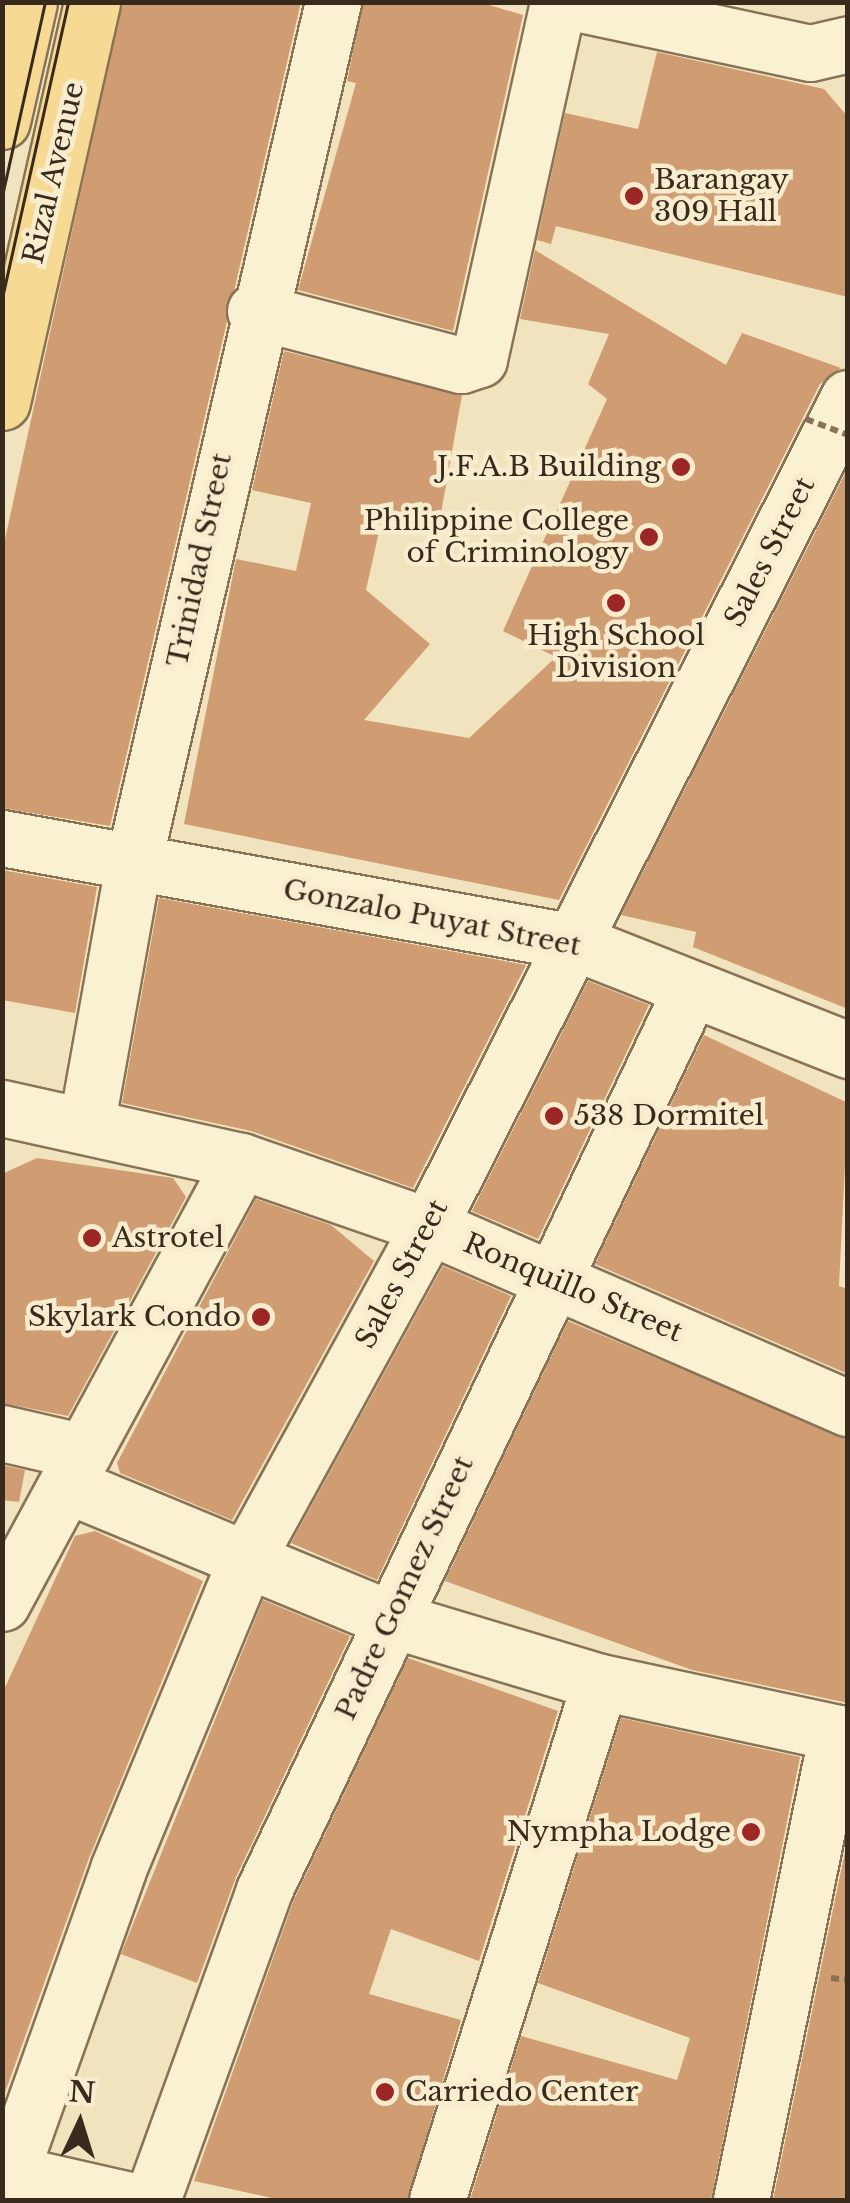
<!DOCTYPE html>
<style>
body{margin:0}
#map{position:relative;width:850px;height:2203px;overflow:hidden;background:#f0e3be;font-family:"Libre Baskerville",serif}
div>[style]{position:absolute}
.building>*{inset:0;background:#d09c72}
.path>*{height:6px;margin-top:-3px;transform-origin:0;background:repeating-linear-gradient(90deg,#897356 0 8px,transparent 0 13px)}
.roads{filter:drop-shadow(2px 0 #897356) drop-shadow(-2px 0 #897356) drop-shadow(0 2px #897356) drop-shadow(0 -2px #897356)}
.minor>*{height:55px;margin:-27.5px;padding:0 27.5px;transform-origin:27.5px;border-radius:27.5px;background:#faf0d2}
.major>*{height:55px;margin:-27.5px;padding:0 27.5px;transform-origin:27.5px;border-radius:27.5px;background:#f6da94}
.tram>*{height:2.5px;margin:-1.25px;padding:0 1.25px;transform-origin:1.25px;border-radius:1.25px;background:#382a1c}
.path-bridge>*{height:6px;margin-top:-3px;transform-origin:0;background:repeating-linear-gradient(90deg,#897356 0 8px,transparent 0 13px)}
.dots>*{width:28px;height:28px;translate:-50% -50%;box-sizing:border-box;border:5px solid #f7ecce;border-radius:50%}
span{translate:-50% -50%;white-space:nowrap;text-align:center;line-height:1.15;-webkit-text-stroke:9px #f7ecce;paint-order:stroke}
.street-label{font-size:28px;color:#382a1c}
.poi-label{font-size:28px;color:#382a1c}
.left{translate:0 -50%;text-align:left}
.right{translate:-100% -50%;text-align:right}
.frame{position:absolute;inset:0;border:5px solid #382a1c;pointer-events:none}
.north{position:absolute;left:30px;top:2073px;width:100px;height:100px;-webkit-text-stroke:8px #f7ecce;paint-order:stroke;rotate:4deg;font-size:28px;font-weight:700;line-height:40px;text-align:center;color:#382a1c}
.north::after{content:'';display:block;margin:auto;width:35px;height:45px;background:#382a1c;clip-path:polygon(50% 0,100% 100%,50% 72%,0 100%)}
</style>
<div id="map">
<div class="building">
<div style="clip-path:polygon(122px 2px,301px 2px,110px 826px,2px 808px,2px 553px)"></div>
<div style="clip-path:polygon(363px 2px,479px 2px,523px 15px,453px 331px,298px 290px,356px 83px,347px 81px)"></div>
<div style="clip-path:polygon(657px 52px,824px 89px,848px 117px,848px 297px,556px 226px,551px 244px,537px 240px,565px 113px,638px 129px)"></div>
<div style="clip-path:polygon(535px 250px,726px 365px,742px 333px,841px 368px,820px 384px,559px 900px,184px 824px,236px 559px,296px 571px,311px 503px,252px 490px,284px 351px,462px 395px,438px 530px,382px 518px,366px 590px,430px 644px,364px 720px,469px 738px,556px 657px,503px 631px,607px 399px,588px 384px,609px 334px,520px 319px)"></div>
<div style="clip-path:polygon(848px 468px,848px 1009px,693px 947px,696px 932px,621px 915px)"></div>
<div style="clip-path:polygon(2px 870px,97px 887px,75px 1013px,2px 1000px)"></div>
<div style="clip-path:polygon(159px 898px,526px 965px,413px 1188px,251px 1131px,122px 1103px)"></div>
<div style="clip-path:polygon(588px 981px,649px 1005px,538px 1239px,472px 1211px)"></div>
<div style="clip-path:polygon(704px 1035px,848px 1103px,839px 1286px,848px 1289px,848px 1374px,595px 1264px)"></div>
<div style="clip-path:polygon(37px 1158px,173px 1178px,186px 1197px,68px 1416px,2px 1403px,2px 1174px)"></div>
<div style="clip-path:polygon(256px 1199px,331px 1225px,374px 1261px,232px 1520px,120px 1473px,117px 1463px)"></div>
<div style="clip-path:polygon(443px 1266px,511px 1296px,377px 1580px,291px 1543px)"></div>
<div style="clip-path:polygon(568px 1321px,848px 1439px,848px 1703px,692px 1670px,445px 1581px)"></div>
<div style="clip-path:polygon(2px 1465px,25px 1470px,19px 1502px,2px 1500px)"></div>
<div style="clip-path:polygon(95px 1531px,203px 1581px,89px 1858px,2px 2101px,2px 1694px,75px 1536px)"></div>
<div style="clip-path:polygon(263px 1600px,350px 1636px,236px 1877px,197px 1983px,121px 1954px)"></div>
<div style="clip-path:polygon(408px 1658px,558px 1711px,479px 1961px,391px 1929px,369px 1994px,461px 2020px,407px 2200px,281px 2200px,194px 2181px,293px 1902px)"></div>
<div style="clip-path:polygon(621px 1718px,800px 1757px,711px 2200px,470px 2200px,521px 2036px,677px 2080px,690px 2038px,538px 1983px)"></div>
<div style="clip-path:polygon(848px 1837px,848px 2200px,773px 2200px)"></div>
</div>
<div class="path">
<div style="left:831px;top:1978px;width:17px;rotate:7deg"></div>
</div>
<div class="roads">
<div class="minor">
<div style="left:572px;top:2px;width:243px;rotate:12.1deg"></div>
<div style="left:810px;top:53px;width:39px;rotate:-13deg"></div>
<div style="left:255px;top:311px;width:213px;rotate:14.7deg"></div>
<div style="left:461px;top:365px;width:19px;rotate:-18deg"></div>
<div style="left:479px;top:359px;width:366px;rotate:-77.5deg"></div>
<div style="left:2px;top:838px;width:581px;rotate:10.3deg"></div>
<div style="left:574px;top:942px;width:295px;rotate:21.5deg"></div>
<div style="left:2px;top:1108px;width:245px;rotate:12.5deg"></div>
<div style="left:241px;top:1161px;width:199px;rotate:19.1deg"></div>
<div style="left:429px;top:1226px;width:457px;rotate:23.5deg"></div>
<div style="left:87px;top:1121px;width:265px;rotate:-79.8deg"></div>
<div style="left:134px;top:860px;width:881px;rotate:-76.94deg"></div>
<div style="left:2px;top:1433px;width:84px;rotate:13deg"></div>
<div style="left:67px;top:1485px;width:350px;rotate:22.5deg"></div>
<div style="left:390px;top:1619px;width:219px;rotate:16.7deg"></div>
<div style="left:600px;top:1682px;width:254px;rotate:12.1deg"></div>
<div style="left:2px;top:1603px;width:502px;rotate:-61.6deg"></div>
<div style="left:2px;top:2171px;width:131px;rotate:12.8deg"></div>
<div style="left:10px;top:2173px;width:323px;rotate:-70.4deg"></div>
<div style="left:118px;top:1869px;width:332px;rotate:-67.5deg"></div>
<div style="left:245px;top:1562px;width:383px;rotate:-61.3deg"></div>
<div style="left:429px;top:1226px;width:928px;rotate:-63.16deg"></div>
<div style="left:152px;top:2200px;width:330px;rotate:-70.1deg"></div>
<div style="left:264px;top:1890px;width:997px;rotate:-64.64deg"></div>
<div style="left:437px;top:2200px;width:543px;rotate:-72.53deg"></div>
<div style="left:741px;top:2200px;width:477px;rotate:-78.4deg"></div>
</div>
<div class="major">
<div style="left:2px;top:121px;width:122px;rotate:-77.2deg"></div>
<div style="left:2px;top:402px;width:410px;rotate:-77.3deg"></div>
</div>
</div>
<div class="tram">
<div style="left:2px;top:196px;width:199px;rotate:-77.5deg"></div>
<div style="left:2px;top:298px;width:303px;rotate:-77.4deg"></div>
</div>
<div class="path-bridge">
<div style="left:806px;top:419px;width:45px;rotate:20.9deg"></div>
</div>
<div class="dots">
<div style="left:634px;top:196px;background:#9b2623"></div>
<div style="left:681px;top:467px;background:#9b2623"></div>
<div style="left:649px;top:537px;background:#9b2623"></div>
<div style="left:616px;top:603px;background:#9b2623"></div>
<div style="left:554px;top:1116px;background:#9b2623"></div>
<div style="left:92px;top:1238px;background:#9b2623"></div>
<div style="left:261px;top:1317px;background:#9b2623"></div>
<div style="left:751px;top:1832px;background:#9b2623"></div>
<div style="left:385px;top:2092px;background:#9b2623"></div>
</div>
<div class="street-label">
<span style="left:54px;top:173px;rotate:-77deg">Rizal Avenue</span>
<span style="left:770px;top:552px;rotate:-63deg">Sales Street</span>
<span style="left:200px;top:560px;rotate:-78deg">Trinidad Street</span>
<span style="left:432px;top:918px;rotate:11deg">Gonzalo Puyat Street</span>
<span style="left:402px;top:1274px;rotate:-62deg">Sales Street</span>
<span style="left:573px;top:1288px;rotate:23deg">Ronquillo Street</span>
<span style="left:405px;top:1588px;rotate:-65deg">Padre Gomez Street</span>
</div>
<div class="poi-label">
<span class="left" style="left:654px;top:196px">Barangay<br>309 Hall</span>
<span class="right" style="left:661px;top:467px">J.F.A.B Building</span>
<span class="right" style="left:629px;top:537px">Philippine College<br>of Criminology</span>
<span style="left:616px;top:652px">High School<br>Division</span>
<span class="left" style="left:574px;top:1116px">538 Dormitel</span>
<span class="left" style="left:112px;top:1238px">Astrotel</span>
<span class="right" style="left:241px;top:1317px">Skylark Condo</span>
<span class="right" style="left:731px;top:1832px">Nympha Lodge</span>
<span class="left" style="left:405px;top:2092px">Carriedo Center</span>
</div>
<div class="frame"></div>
<div class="north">N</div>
</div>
